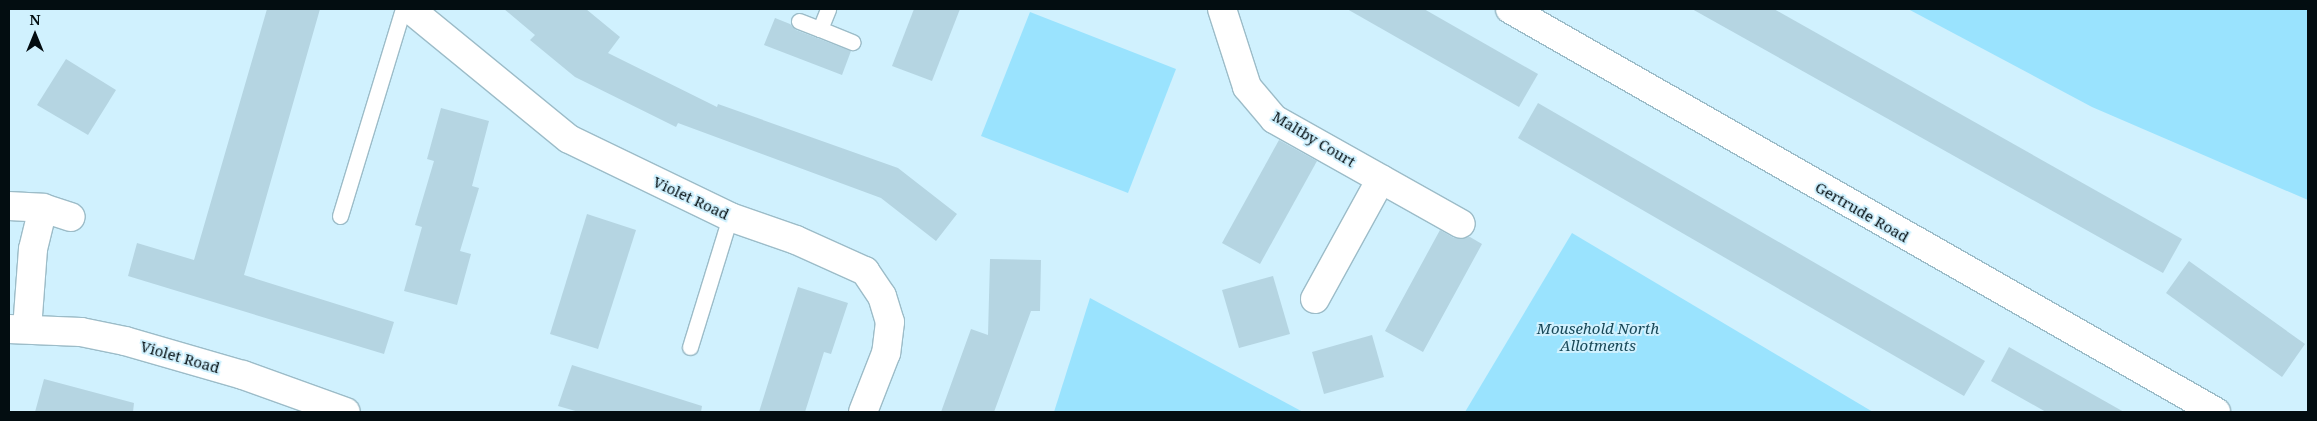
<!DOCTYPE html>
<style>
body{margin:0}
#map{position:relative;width:2317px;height:421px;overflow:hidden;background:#d0f1fe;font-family:"Noto Serif",serif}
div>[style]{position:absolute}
.green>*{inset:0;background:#9ae3fe}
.building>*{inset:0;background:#b5d5e2}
.roads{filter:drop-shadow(1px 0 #9cbcc8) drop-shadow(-1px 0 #9cbcc8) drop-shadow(0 1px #9cbcc8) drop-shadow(0 -1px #9cbcc8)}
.service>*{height:15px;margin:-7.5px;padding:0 7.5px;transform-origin:7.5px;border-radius:7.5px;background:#fff}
.minor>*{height:28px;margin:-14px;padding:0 14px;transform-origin:14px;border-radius:14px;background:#fff}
span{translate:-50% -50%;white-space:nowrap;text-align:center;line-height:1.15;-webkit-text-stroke:4px #d0f1fe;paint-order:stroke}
.street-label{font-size:15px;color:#030d11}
.park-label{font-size:15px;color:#184858;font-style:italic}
.frame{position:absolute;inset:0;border:10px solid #030d11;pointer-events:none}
.north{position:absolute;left:10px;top:10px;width:50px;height:50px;-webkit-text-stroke:4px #d0f1fe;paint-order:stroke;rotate:0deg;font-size:14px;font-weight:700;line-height:20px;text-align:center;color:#030d11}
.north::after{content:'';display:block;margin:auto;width:18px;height:22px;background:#030d11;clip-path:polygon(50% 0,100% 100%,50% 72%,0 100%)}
</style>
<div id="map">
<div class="green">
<div style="clip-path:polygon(1908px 9px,2308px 9px,2308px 200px,2092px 107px)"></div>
<div style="clip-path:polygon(1030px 12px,1176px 69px,1128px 193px,981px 136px)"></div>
<div style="clip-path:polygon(1572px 233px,1873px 412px,1465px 412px)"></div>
<div style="clip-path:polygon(1090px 298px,1303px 412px,1054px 412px)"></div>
</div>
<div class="building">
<div style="clip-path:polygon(267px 9px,320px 9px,244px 275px,394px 322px,384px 354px,128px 276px,137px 243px,194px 260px)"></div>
<div style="clip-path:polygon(504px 9px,586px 9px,620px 37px,608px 53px,717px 107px,718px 104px,898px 168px,957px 214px,936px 241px,881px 198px,678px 123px,676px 127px,575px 77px,530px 40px,535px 35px)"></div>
<div style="clip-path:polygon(914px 9px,960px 9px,932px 81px,892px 66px)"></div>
<div style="clip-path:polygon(1347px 9px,1424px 9px,1538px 74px,1519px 107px)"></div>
<div style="clip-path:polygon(1692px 9px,1774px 9px,2182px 239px,2163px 273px)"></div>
<div style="clip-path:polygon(775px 18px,790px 24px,796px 30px,851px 51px,842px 75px,764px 45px)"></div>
<div style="clip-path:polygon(66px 59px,116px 90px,88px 135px,37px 105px)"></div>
<div style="clip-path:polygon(1538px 103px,1985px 361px,1964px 396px,1518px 138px)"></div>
<div style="clip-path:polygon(441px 108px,489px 121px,472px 186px,479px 188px,460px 251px,471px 254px,457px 305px,404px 291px,422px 227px,415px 225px,434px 161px,427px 159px)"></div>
<div style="clip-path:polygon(1279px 140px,1317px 161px,1260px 264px,1222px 243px)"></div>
<div style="clip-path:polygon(587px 214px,636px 230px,598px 349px,550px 334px)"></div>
<div style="clip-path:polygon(1440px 230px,1454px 238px,1470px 237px,1482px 244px,1423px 352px,1385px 331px)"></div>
<div style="clip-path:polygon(990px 259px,1041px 260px,1040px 311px,1031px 311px,994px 412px,941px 412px,971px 329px,988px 335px)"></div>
<div style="clip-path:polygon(2189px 261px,2305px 344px,2282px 377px,2166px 293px)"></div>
<div style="clip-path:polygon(1273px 276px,1290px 334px,1239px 348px,1222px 290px)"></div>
<div style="clip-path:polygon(798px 287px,848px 303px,831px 354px,824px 352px,805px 412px,759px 412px)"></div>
<div style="clip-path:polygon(1372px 335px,1384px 377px,1324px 394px,1312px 352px)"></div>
<div style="clip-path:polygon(2009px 347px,2124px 412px,2046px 412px,1991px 381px)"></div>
<div style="clip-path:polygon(572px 365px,702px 406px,701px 412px,579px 412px,558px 406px)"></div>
<div style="clip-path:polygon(44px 379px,134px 403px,133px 412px,35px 412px)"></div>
</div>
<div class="roads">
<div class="service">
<div style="left:799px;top:21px;width:22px;rotate:21deg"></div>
<div style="left:820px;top:29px;width:22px;rotate:-68deg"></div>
<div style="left:820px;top:29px;width:35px;rotate:22deg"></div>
<div style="left:340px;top:216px;width:216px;rotate:-73.1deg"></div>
<div style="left:690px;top:347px;width:136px;rotate:-72.9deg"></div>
</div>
<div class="minor">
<div style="left:410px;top:9px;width:205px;rotate:39.3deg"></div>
<div style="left:569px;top:139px;width:179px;rotate:25.8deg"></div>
<div style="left:730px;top:217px;width:70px;rotate:19.2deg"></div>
<div style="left:796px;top:240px;width:76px;rotate:24.2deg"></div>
<div style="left:865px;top:271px;width:30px;rotate:56deg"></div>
<div style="left:882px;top:296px;width:27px;rotate:73deg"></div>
<div style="left:890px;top:322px;width:31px;rotate:97deg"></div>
<div style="left:886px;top:353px;width:63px;rotate:111.3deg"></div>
<div style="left:1222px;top:9px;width:82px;rotate:72.2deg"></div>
<div style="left:1247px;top:87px;width:42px;rotate:49.8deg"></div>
<div style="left:1274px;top:119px;width:214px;rotate:29.3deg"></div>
<div style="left:1510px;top:9px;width:813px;rotate:29.72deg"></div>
<div style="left:9px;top:206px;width:34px;rotate:3deg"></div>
<div style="left:1315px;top:299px;width:137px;rotate:-61.2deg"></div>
<div style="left:9px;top:329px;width:72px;rotate:2.4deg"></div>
<div style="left:81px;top:332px;width:45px;rotate:11.6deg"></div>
<div style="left:125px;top:341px;width:123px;rotate:16.1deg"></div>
<div style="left:243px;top:375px;width:109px;rotate:19.8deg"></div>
<div style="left:27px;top:329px;width:80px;rotate:-85.7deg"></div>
<div style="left:33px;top:249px;width:42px;rotate:-76.3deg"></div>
<div style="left:43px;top:208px;width:29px;rotate:18deg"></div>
</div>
</div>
<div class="street-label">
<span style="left:1314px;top:139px;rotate:31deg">Maltby Court</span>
<span style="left:691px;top:198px;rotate:25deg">Violet Road</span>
<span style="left:1862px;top:212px;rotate:30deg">Gertrude Road</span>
<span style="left:180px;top:357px;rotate:16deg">Violet Road</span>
</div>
<div class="park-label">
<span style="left:1598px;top:337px">Mousehold North<br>Allotments</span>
</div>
<div class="frame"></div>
<div class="north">N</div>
</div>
